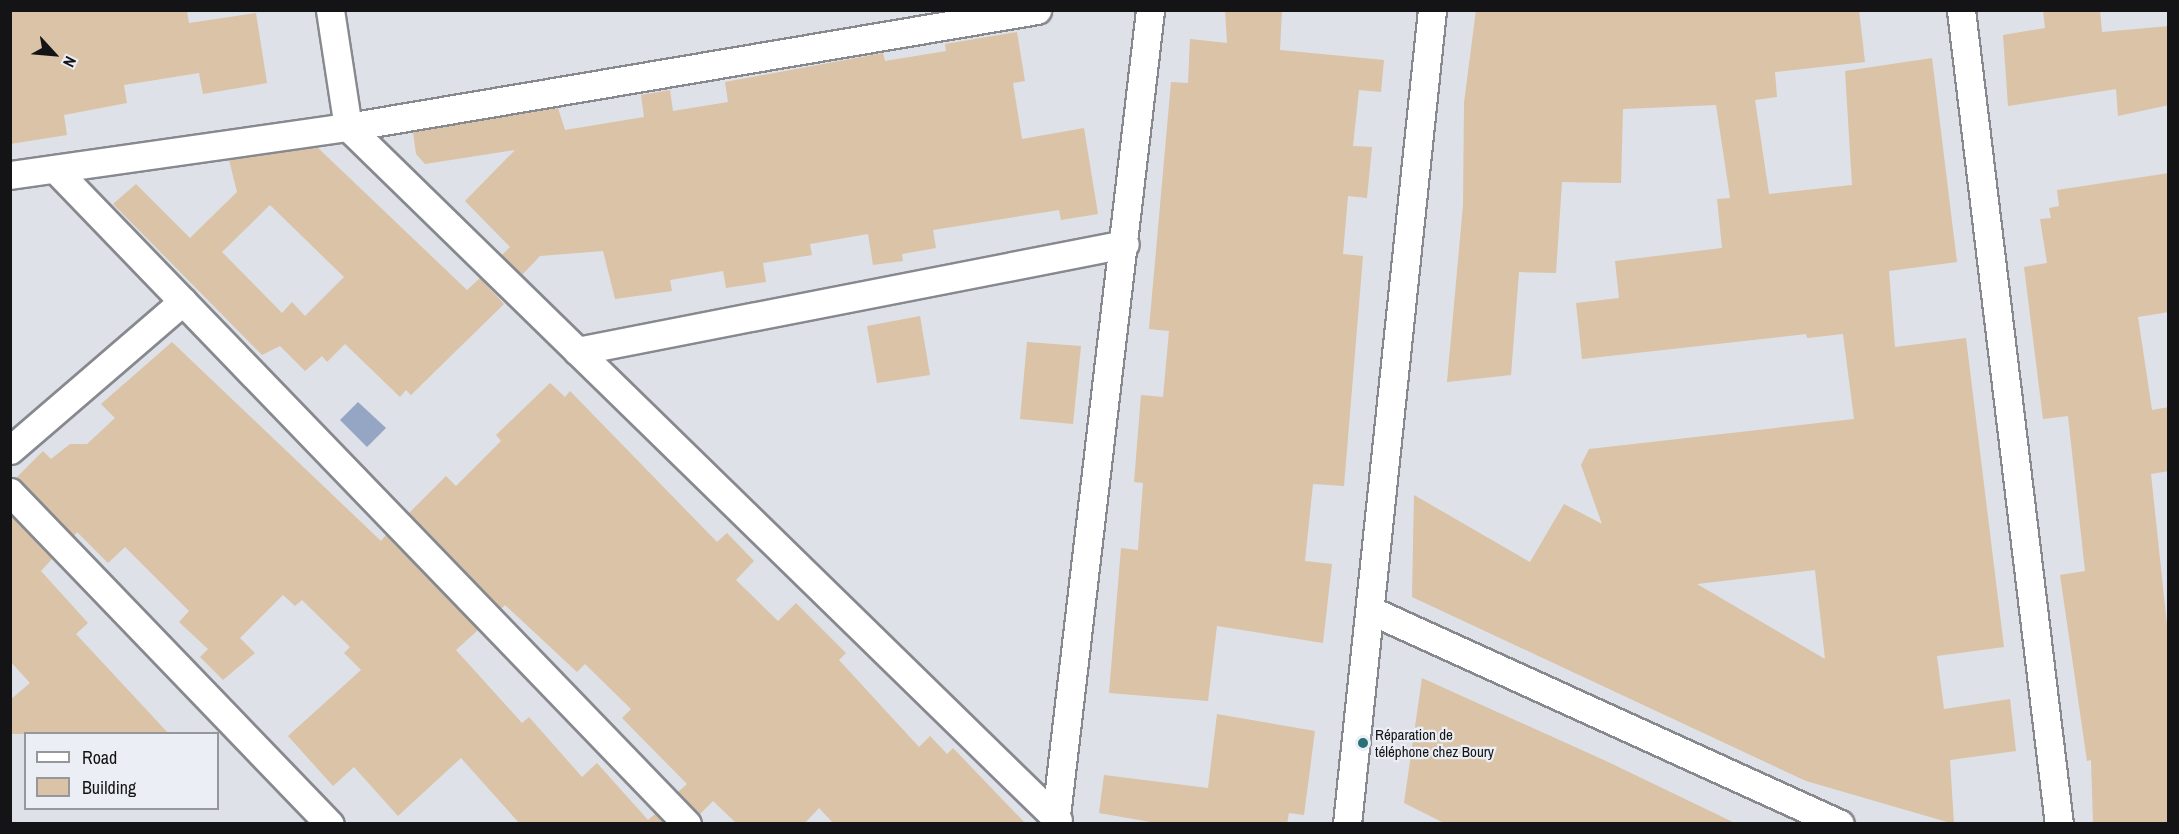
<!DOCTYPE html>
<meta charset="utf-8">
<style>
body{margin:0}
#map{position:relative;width:2179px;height:834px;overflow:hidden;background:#dee1e7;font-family:"Archivo Narrow",sans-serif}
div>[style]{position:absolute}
.water>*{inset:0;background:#94a6c3}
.building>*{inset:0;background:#dac3a6}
.roads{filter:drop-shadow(2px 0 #87898f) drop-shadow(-2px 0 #87898f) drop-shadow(0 2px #87898f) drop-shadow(0 -2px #87898f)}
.minor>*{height:27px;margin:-13.5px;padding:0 13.5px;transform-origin:13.5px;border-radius:13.5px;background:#fff}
.dots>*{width:16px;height:16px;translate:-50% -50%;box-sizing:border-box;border:3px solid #ebeef4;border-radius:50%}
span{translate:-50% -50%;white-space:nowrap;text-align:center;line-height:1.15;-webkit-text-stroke:4.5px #ebeef4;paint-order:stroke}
.poi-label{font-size:15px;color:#141416}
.left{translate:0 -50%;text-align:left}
.frame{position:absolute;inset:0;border:12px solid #141416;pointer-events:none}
.legend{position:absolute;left:24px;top:732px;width:195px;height:78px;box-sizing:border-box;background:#ebeef4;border:2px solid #95979b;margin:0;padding:8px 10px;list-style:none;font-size:18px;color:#141416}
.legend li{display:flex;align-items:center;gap:12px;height:30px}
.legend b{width:30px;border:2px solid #95979b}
.north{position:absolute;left:24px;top:24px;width:60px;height:60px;-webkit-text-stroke:4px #ebeef4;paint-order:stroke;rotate:116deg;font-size:16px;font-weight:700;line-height:24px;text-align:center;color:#141416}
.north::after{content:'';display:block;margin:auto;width:21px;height:27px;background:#141416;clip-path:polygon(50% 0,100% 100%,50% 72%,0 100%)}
</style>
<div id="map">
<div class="water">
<div style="clip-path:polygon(358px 402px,386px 428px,367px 447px,340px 420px)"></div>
</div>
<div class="building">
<div style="clip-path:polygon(10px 10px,187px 10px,189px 23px,256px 13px,267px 83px,203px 94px,199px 73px,124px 85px,127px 103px,64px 115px,67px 135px,10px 144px)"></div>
<div style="clip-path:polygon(1225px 10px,1282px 10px,1280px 50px,1384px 60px,1381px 92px,1359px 90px,1353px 146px,1372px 147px,1367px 198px,1348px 196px,1343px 254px,1363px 256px,1344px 486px,1313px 484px,1305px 561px,1332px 564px,1323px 643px,1217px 626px,1208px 701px,1109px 693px,1121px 548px,1138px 550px,1143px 483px,1134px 482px,1141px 395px,1163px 397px,1169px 331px,1149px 329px,1171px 82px,1188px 83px,1190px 39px,1227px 43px)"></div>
<div style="clip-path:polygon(evenodd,1476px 10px,1859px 10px,1865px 62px,1775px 72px,1777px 97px,1755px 100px,1769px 194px,1852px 185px,1845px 71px,1932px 58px,1957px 262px,1889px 271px,1895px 347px,1966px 338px,2004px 647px,1937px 656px,1944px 709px,2010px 699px,2016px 751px,1950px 760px,1954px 824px,1806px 781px,1412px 597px,1414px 495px,1530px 562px,1564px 504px,1602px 524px,1581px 465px,1589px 449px,1854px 419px,1843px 334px,1807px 338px,1806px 334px,1582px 359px,1576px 303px,1619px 298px,1615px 261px,1722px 248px,1717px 199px,1730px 198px,1716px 105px,1623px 109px,1621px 183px,1562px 182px,1556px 273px,1519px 272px,1511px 375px,1447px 382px,1463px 205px,1464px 103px,1476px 10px,1815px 570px,1825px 659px,1697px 584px,1815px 570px)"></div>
<div style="clip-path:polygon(2043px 10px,2100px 10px,2102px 32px,2169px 26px,2169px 105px,2118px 116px,2116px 89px,2008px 106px,2003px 35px,2045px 28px)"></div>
<div style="clip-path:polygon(1017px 32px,1025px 81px,1013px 83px,1022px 139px,1084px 128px,1098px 214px,1061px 220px,1059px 210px,933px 230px,936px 248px,902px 254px,903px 261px,873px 265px,868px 234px,810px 244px,812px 255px,763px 263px,766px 282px,726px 288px,723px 271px,670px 280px,672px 291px,615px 299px,603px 251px,540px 256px,522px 275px,502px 255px,510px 247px,465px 201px,515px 150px,425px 164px,416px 154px,413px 132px,558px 108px,565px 130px,644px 117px,641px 95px,670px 90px,673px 111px,728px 102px,725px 82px,883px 53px,885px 61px,946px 51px,945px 44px)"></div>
<div style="clip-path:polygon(evenodd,317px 147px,467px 290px,480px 278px,504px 304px,411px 395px,406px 390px,400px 397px,345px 344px,327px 362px,322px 356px,305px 371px,280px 346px,262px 355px,113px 204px,136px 184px,190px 238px,237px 192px,229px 160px,317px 147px,270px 205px,344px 277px,305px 316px,292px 302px,282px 313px,222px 252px,270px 205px)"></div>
<div style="clip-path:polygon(2169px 173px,2169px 312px,2138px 317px,2152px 410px,2169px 407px,2169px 471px,2151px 474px,2167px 625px,2169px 824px,2093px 824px,2091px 760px,2087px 761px,2060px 575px,2085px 571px,2068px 416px,2043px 419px,2024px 267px,2047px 263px,2040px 219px,2051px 218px,2049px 208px,2059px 206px,2057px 190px)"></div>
<div style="clip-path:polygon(920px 316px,930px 375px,877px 383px,867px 326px)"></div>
<div style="clip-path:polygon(172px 342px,381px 541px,386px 535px,478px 630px,456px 650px,522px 723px,529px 717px,582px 777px,597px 763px,648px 820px,655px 814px,665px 824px,520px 824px,461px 758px,398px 816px,354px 767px,333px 786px,288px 736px,361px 670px,344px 653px,350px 647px,302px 600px,295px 606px,283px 595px,240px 638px,255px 653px,223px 680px,200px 657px,208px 649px,179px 622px,189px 611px,125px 547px,108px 563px,77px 532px,74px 536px,16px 478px,43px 451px,51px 459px,70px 444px,87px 444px,115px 418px,101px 404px)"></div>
<div style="clip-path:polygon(1027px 342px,1081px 346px,1073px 424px,1020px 419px)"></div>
<div style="clip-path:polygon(550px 383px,565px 397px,570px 391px,717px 542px,727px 533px,754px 561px,736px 580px,778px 621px,796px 603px,846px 653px,839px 660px,919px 747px,930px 736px,947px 754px,953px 748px,1026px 824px,834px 824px,819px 808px,804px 824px,737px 824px,713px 801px,699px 815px,678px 792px,687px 784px,622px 718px,631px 709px,585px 664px,577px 672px,505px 605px,501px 609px,409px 513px,446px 476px,456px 486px,501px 441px,496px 435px)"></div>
<div style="clip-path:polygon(10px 515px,52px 559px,41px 571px,88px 623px,76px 634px,169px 734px,10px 734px,10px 700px,30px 683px,10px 661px)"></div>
<div style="clip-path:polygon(1422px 678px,1606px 761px,1737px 824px,1446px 824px,1404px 803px)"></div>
<div style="clip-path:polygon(1217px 714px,1315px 731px,1304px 815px,1289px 813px,1287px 824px,1162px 824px,1099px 813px,1104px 775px,1208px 788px)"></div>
</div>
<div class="roads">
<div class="minor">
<div style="left:330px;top:10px;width:118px;rotate:81.3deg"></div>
<div style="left:348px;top:127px;width:992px;rotate:44.31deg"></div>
<div style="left:1961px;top:10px;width:820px;rotate:83.14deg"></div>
<div style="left:55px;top:169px;width:910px;rotate:46.02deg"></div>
<div style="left:10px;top:175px;width:341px;rotate:-8.1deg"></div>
<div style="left:348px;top:127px;width:699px;rotate:-9.64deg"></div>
<div style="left:577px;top:351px;width:558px;rotate:-11.05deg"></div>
<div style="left:10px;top:450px;width:228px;rotate:-40.7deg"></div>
<div style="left:10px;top:492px;width:461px;rotate:46.1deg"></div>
<div style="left:1372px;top:611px;width:514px;rotate:24.47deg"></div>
<div style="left:1055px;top:824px;width:820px;rotate:-83.34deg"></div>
<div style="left:1347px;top:824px;width:818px;rotate:-84.04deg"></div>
</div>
</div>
<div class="dots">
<div style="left:1363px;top:743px;background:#277177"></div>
</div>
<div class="poi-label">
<span class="left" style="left:1375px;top:743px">Réparation de<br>téléphone chez Boury</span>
</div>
<div class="frame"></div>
<ul class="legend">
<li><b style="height:8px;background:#fff"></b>Road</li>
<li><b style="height:16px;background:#dac3a6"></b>Building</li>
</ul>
<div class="north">N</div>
</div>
